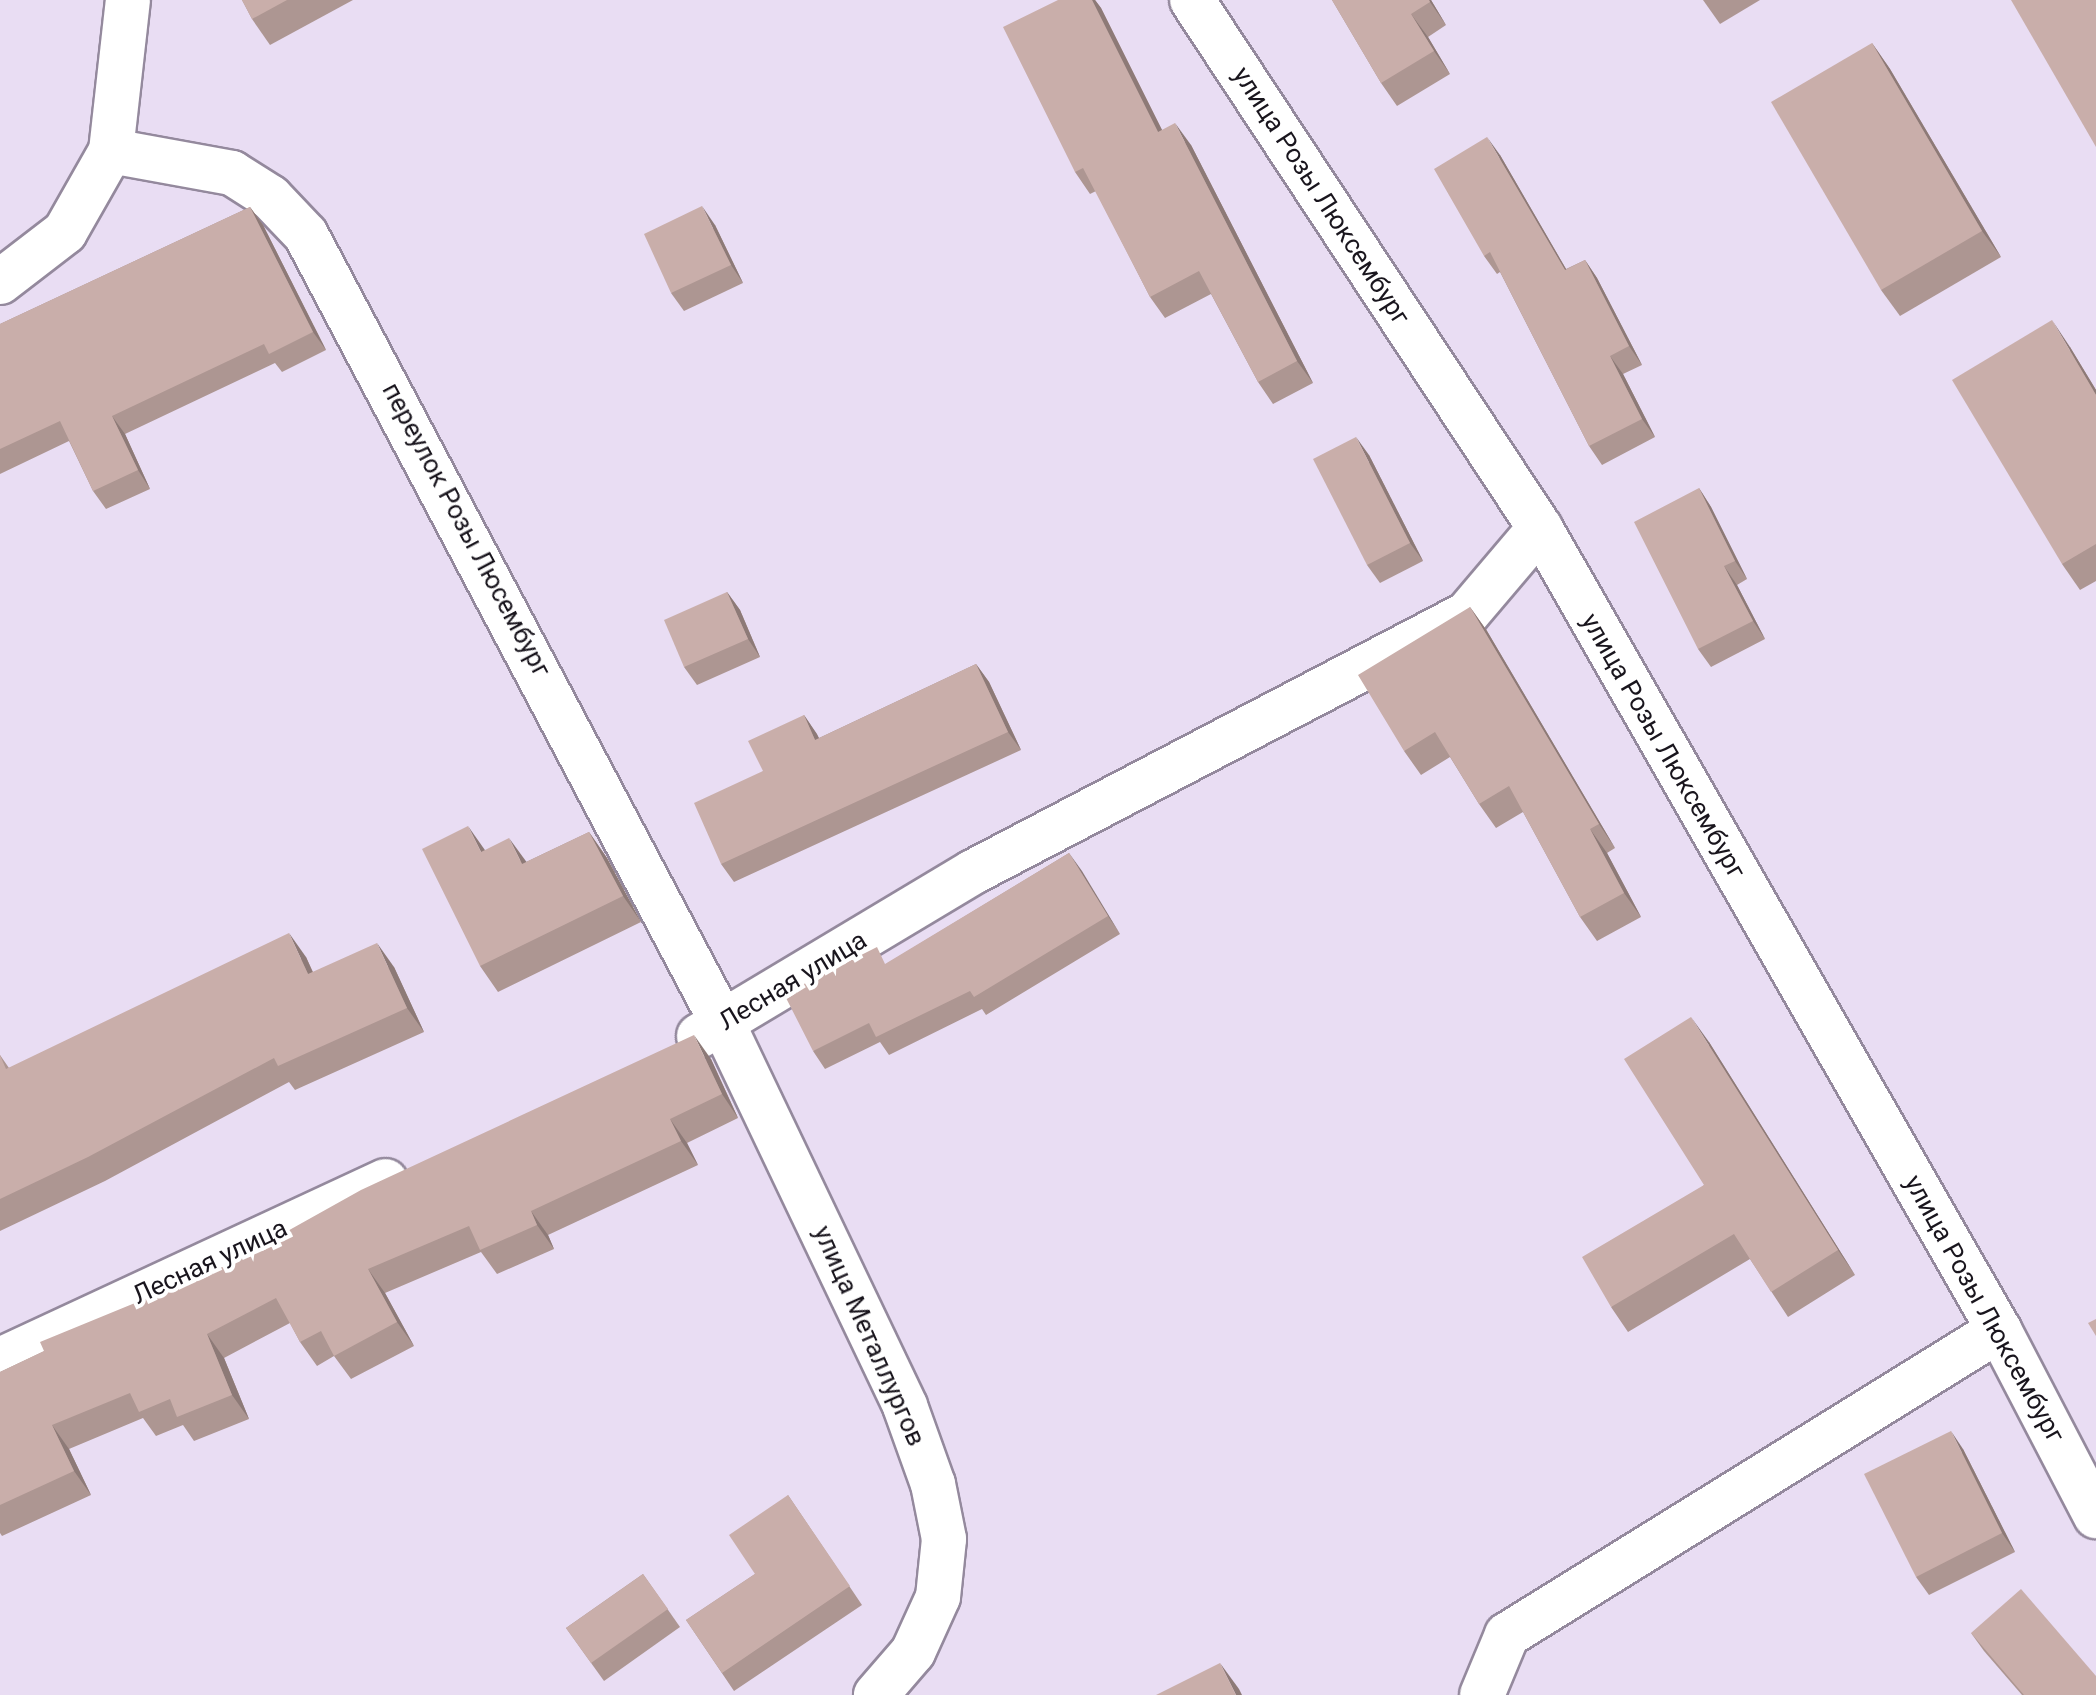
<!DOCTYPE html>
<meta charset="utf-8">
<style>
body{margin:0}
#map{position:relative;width:2096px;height:1695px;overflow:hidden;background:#e9ddf3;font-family:Roboto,sans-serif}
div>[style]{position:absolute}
.roads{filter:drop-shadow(2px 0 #94899d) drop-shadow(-2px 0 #94899d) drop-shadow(0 2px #94899d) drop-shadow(0 -2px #94899d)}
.street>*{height:44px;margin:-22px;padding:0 22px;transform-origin:22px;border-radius:22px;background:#fff}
.wall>*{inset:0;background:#ad9692}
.shaded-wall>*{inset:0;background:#8d7a77}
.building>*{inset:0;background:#c9aeaa}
span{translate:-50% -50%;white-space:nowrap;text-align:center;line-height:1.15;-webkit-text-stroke:8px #fff;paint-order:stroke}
.street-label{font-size:26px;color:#19151d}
</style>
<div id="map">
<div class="roads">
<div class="street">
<div style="left:1192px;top:0;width:632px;rotate:56.61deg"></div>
<div style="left:1540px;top:528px;width:924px;rotate:60.22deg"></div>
<div style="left:1999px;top:1330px;width:210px;rotate:62.5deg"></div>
<div style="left:111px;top:151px;width:123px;rotate:10.3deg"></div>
<div style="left:232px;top:173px;width:45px;rotate:32.3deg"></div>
<div style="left:270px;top:197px;width:52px;rotate:46.5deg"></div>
<div style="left:306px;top:235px;width:892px;rotate:62.14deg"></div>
<div style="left:723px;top:1024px;width:423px;rotate:64.5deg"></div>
<div style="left:905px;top:1406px;width:83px;rotate:70.3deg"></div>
<div style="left:933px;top:1484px;width:56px;rotate:78.7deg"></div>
<div style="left:944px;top:1539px;width:58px;rotate:95.9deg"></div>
<div style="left:938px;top:1597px;width:60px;rotate:114.4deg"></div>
<div style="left:913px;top:1652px;width:57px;rotate:130.7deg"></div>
<div style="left:0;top:282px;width:82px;rotate:-37.6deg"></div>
<div style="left:65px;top:232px;width:93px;rotate:-60.4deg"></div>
<div style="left:111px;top:151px;width:152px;rotate:-83.6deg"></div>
<div style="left:699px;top:1036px;width:319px;rotate:-30.9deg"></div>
<div style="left:973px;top:872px;width:557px;rotate:-27.58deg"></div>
<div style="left:1467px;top:614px;width:113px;rotate:-49.7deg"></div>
<div style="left:0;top:1360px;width:425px;rotate:-24.9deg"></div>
<div style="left:1482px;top:1695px;width:65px;rotate:-67.4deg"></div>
<div style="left:1507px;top:1635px;width:579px;rotate:-31.8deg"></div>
</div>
</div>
<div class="wall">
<div style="clip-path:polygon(242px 0,353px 0,270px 45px,252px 19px)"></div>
<div style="clip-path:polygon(1058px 0,1095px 0,1101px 8px,1162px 130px,1191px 145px,1313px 383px,1273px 404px,1258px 382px,1211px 294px,1165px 318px,1150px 297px,1096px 191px,1090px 194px,1075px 172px)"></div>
<div style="clip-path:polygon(1332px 0,1431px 0,1446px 25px,1428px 37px,1450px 74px,1397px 106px,1381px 83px)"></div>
<div style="clip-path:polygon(1703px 0,1760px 0,1720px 24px)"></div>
<div style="clip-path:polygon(1872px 43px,1890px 69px,2001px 257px,1900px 316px,1881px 290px)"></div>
<div style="clip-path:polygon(1500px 155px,1566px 269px,1585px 260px,1597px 278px,1642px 365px,1623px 374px,1655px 437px,1602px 465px,1589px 446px,1500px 272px,1497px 274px,1484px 256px)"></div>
<div style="clip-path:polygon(250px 207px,263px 225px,326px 350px,282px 372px,275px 363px,125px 434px,150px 489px,106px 509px,93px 491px,69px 441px,0 474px,0 324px)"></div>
<div style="clip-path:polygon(715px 225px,743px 283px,684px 311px,671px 293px)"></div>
<div style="clip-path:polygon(2070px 347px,2096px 390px,2096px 581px,2080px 590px,2062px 564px)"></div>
<div style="clip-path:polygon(1369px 455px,1423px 561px,1380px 583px,1367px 565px)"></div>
<div style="clip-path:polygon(1699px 488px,1711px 507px,1747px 579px,1737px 585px,1765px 639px,1711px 667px,1698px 649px)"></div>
<div style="clip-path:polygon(727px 592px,740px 610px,760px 657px,697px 685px,684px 667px)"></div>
<div style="clip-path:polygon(1470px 607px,1487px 631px,1615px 848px,1607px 853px,1641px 917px,1597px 941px,1580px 917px,1523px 812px,1496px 828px,1479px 804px,1450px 757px,1421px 775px,1404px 751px)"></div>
<div style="clip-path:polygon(976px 664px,989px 682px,1021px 750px,734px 882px,721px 864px,763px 771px,804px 715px,819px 738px)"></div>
<div style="clip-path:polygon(589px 832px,607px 858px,641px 922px,498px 992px,480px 966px,485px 850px,526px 862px)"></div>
<div style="clip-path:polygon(1069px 853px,1120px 934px,986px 1015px,982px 1009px,889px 1055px,880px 1042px,825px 1069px,813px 1051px,888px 963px)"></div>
<div style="clip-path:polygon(306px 957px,313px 972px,394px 967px,424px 1032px,295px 1090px,289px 1082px,105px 1181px,0 1231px,0 1055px,9px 1068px)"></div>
<div style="clip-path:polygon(1709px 1042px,1855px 1275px,1788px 1317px,1750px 1259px,1628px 1332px,1611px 1307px,1704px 1185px)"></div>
<div style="clip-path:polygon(711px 1059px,738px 1118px,687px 1143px,698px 1165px,548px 1235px,554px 1249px,497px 1274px,481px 1252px,385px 1293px,414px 1346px,351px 1379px,334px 1356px,317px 1366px,300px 1342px,290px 1323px,224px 1358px,249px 1419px,194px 1441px,183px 1425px,156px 1436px,143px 1418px,69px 1449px,91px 1495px,2px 1536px,0 1533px,0 1372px,225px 1266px)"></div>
<div style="clip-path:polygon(1963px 1449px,2015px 1552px,1929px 1595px,1916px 1577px)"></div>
<div style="clip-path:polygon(788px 1495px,862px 1605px,734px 1691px,686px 1620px,755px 1574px)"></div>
<div style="clip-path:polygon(643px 1574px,680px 1627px,604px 1681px,566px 1628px)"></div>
<div style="clip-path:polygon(1971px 1633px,2096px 1695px,2022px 1695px,1984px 1651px)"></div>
</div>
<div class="shaded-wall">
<div style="clip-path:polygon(1092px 0,1095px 0,1101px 8px,1174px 154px,1158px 132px)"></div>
<div style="clip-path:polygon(1429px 0,1431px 0,1446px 25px,1430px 2px)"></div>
<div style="clip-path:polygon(1411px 14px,1428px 37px,1450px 74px,1434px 51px)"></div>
<div style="clip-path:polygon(1872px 43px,1890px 69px,2001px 257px,1982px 231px)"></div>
<div style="clip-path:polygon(1175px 123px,1191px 145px,1313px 383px,1297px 361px)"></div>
<div style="clip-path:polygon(1487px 137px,1500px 155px,1577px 288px,1565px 270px)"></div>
<div style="clip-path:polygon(702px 206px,715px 225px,743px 283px,731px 265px)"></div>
<div style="clip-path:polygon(250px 207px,263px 225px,326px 350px,313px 332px)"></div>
<div style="clip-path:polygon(1585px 260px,1597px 278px,1642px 365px,1629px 346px)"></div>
<div style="clip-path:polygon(2052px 320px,2070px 347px,2096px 390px,2096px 395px)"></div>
<div style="clip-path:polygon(1610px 356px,1623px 374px,1655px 437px,1642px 419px)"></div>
<div style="clip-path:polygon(112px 416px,125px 434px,150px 489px,138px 470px)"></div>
<div style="clip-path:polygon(1356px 437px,1369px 455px,1423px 561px,1410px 543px)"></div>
<div style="clip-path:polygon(1699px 488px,1711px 507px,1747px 579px,1735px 561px)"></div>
<div style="clip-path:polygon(1724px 566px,1737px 585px,1765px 639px,1753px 621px)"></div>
<div style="clip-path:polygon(727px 592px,740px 610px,760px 657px,748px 639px)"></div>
<div style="clip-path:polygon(1470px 607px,1487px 631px,1615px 848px,1599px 824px)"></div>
<div style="clip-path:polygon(976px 664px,989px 682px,1021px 750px,1008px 732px)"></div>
<div style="clip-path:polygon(804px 715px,817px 734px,828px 758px,815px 740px)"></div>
<div style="clip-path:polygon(468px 826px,487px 853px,481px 852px)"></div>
<div style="clip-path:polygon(1590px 829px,1607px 853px,1641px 917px,1624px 893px)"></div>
<div style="clip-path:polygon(589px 832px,607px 858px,641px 922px,623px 896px)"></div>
<div style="clip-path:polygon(509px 838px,528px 864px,522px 864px)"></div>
<div style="clip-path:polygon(1069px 853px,1082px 871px,1120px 934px,1108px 916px)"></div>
<div style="clip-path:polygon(289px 933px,306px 957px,324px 998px,308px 974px)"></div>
<div style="clip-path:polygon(377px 943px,394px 967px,424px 1032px,407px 1008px)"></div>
<div style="clip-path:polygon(1691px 1017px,1709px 1042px,1855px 1275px,1838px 1250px)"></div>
<div style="clip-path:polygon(694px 1035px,711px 1059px,738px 1118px,722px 1094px)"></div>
<div style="clip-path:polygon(670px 1119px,687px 1143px,698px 1165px,681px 1141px)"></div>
<div style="clip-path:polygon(531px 1211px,548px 1235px,554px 1249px,537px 1225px)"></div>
<div style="clip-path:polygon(368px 1269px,385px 1293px,414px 1346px,397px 1322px)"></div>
<div style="clip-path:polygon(207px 1334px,224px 1358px,249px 1419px,232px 1395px)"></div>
<div style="clip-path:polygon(52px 1425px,69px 1449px,91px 1495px,74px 1471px)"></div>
<div style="clip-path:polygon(1951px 1431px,1963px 1449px,2015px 1552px,2002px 1533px)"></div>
<div style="clip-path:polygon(1220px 1663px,1239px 1689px,1242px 1695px,1236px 1695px)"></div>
</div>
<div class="building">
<div style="clip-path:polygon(242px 0,287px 0,252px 19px)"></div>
<div style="clip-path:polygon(1058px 0,1092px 0,1158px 132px,1175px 123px,1297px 361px,1258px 382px,1199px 271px,1150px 297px,1083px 168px,1075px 172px,1003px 27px)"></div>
<div style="clip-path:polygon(1332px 0,1429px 0,1430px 2px,1411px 14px,1434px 51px,1381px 83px)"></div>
<div style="clip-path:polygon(2011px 0,2096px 0,2096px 147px)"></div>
<div style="clip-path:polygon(1872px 43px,1982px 231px,1881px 290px,1771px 102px)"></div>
<div style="clip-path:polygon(1487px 137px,1565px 270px,1585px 260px,1629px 346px,1610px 356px,1642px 419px,1589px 446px,1490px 252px,1484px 256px,1434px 169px)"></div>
<div style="clip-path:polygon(702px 206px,731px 265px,671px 293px,644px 234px)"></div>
<div style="clip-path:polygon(250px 207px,313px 332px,269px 354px,264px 344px,112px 416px,138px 470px,93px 491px,60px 421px,0 449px,0 324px)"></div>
<div style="clip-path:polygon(2052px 320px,2096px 395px,2096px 544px,2062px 564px,1952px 380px)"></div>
<div style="clip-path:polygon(1356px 437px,1410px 543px,1367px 565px,1313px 459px)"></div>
<div style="clip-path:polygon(1699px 488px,1735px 561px,1724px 566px,1753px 621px,1698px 649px,1634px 522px)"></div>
<div style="clip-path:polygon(727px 592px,748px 639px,684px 667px,664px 620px)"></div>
<div style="clip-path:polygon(1470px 607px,1599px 824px,1590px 829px,1624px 893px,1580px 917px,1509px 786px,1479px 804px,1435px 732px,1404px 751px,1358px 675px)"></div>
<div style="clip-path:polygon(976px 664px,1008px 732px,721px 864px,694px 803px,763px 771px,748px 741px,804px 715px,815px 740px)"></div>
<div style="clip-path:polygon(468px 826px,481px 852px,509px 838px,522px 864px,589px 832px,623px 896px,480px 966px,422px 849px)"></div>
<div style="clip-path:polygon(1069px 853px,1108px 916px,974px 997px,970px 991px,876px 1037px,869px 1023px,813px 1051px,784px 994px,877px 947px,885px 964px)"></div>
<div style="clip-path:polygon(289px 933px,308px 974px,377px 943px,407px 1008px,278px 1066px,274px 1058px,88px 1157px,0 1199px,0 1055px,6px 1069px)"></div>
<div style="clip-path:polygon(1691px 1017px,1838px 1250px,1771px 1292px,1734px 1234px,1611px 1307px,1582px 1257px,1704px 1185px,1624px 1059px)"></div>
<div style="clip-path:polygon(694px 1035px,722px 1094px,670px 1119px,681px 1141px,531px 1211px,537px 1225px,480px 1250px,469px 1226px,368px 1269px,397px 1322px,334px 1356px,321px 1331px,300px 1342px,276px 1298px,207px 1334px,232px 1395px,177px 1417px,170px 1399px,139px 1412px,130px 1393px,52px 1425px,74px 1471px,0 1505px,0 1372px,44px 1351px,40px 1342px,225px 1266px,361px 1190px)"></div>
<div style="clip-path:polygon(2096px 1319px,2096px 1336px,2088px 1323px)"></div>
<div style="clip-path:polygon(1951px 1431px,2002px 1533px,1916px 1577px,1864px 1474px)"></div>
<div style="clip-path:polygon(788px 1495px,850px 1586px,722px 1673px,686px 1620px,755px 1574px,729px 1535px)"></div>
<div style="clip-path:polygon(643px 1574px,668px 1609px,591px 1663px,566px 1628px)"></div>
<div style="clip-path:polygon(2021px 1589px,2096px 1676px,2096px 1695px,2024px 1695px,1971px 1633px)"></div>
<div style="clip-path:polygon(1220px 1663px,1236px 1695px,1156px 1695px)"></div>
</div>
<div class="street-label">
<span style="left:1321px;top:196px;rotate:57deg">улица Розы Люксембург</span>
<span style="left:466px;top:530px;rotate:62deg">переулок Розы Люсембург</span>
<span style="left:1663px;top:746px;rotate:60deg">улица Розы Люксембург</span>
<span style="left:793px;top:981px;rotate:-31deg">Лесная улица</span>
<span style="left:210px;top:1262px;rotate:-25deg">Лесная улица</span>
<span style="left:1984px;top:1309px;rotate:61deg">улица Розы Люксембург</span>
<span style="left:869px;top:1336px;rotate:66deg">улица Металлургов</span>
</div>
</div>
